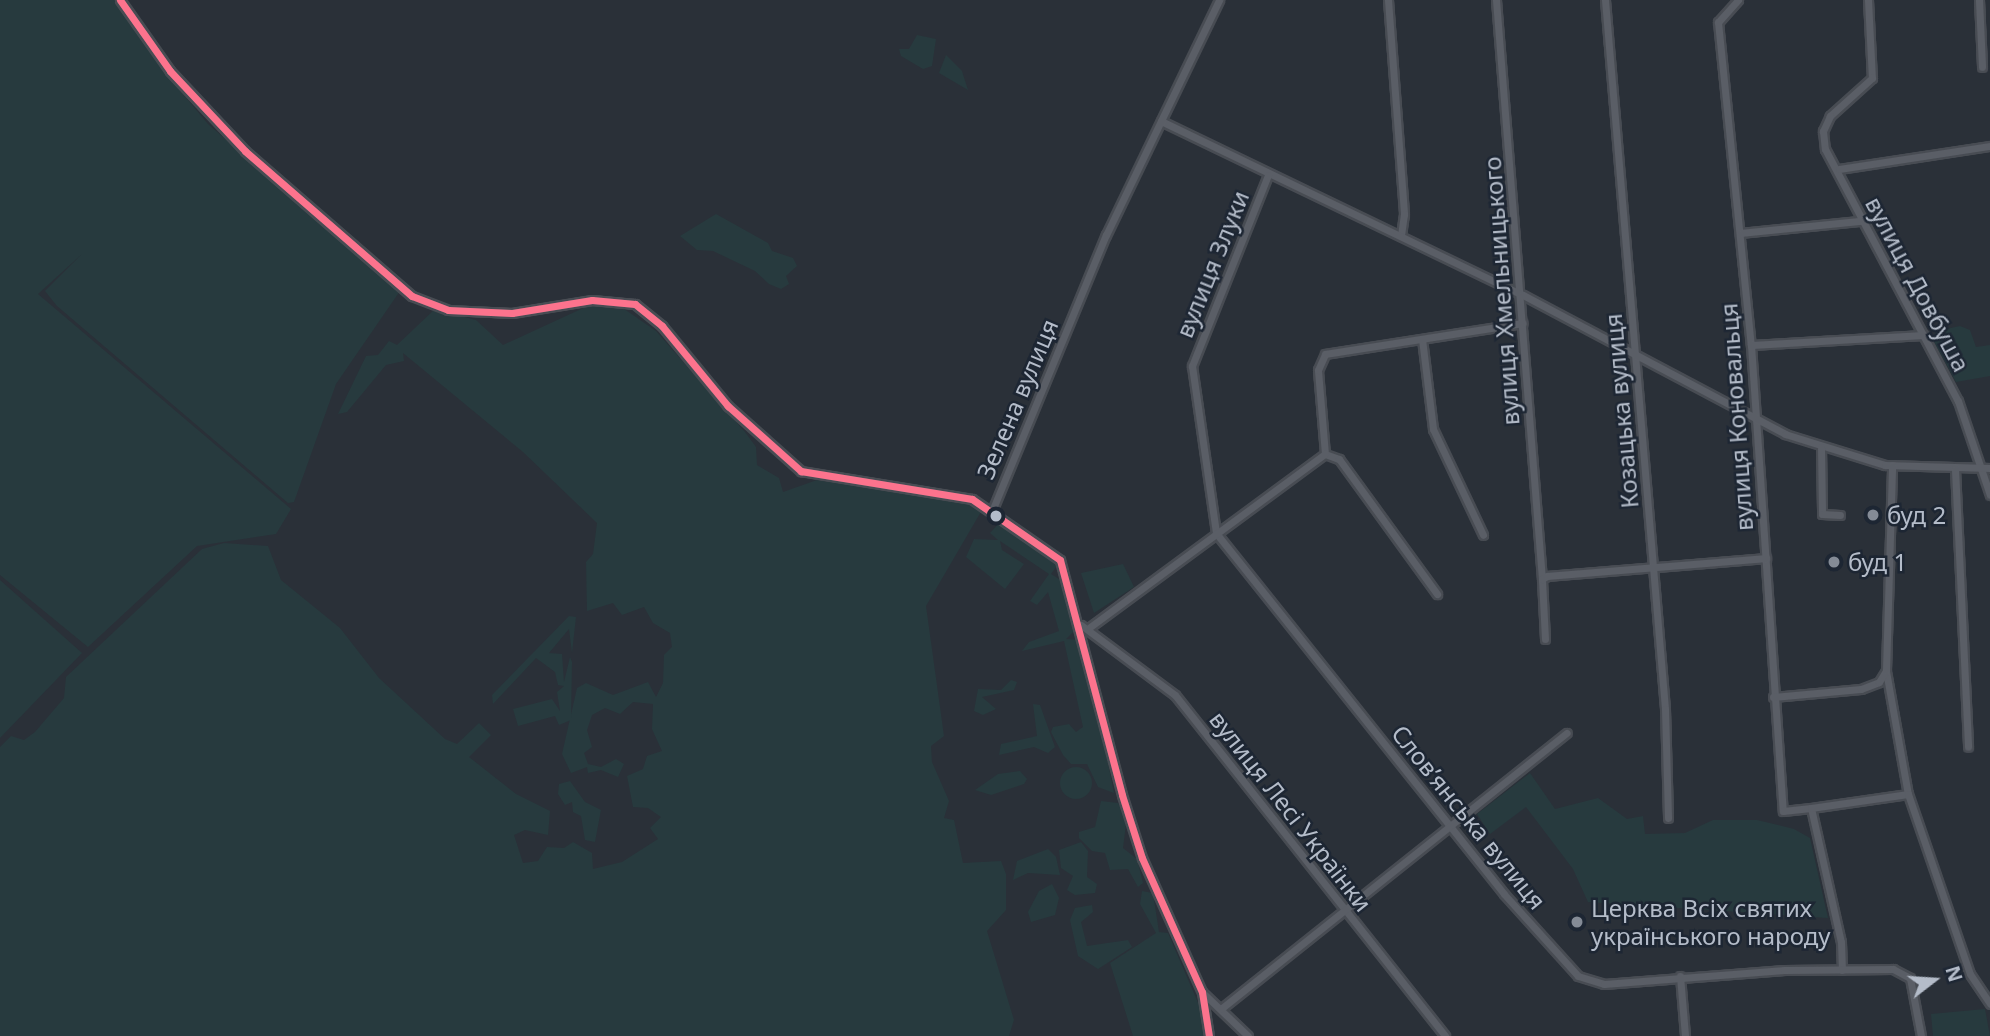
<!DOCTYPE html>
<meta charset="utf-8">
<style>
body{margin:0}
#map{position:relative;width:1990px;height:1036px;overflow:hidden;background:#2a3038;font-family:"Noto Sans",sans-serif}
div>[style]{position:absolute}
.green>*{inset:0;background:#273a3e}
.round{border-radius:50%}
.roads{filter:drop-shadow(2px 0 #484c53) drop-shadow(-2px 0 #484c53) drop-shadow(0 2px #484c53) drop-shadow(0 -2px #484c53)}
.street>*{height:7px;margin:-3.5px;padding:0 3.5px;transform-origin:3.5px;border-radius:3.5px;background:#5a5e66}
.bus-1>*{height:7px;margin:-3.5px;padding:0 3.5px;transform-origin:3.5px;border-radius:3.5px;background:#fc738d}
.dots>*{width:19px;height:19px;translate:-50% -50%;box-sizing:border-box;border:4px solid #1d2633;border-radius:50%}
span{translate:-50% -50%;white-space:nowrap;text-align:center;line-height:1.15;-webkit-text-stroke:5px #1d2633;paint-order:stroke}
.street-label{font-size:24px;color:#b4bcc9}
.poi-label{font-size:24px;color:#b4bcc9}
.left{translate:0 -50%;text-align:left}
.north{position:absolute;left:1899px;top:945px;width:70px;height:70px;-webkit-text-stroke:5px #1d2633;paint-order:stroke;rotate:73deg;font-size:19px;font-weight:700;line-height:28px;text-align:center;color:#b4bcc9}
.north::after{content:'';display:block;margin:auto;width:24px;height:32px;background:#b4bcc9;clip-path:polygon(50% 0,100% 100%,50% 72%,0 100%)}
</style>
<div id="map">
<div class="green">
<div style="clip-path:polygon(0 0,118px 0,162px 69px,208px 124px,400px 291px,336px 384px,294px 502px,288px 503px,57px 306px,45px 291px,82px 254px,38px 294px,291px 509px,276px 534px,197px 546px,88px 647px,0 575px)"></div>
<div style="clip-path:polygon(917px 35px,936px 39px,932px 66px,923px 69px,901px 56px,899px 49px,909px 49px)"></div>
<div style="clip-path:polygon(946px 55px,962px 71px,968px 90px,939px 73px)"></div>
<div style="clip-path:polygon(716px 214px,768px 243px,772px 251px,793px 258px,797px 266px,786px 276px,789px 284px,781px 289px,769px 284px,755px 271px,713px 251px,697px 250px,680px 236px)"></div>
<div style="clip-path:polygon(592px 304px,617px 304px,656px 331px,745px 432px,756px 447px,757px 465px,779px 478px,783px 492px,817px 480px,969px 503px,982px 510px,926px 606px,944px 736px,931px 746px,932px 762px,949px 801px,944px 818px,954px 820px,963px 863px,1001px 861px,1006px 874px,1006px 910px,987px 931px,1014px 1020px,1009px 1036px,0 1036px,0 747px,11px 736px,24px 740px,35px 732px,64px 698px,66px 677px,202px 549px,224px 543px,268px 546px,281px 580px,340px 628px,379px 678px,445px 739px,457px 744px,479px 723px,491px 735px,469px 757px,516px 794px,550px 811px,548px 835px,525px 830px,514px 835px,523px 863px,538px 861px,547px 847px,564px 848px,573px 842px,592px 853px,593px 869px,622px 862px,658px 839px,650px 828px,661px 817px,648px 808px,633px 807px,627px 776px,643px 769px,647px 756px,662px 751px,652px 729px,653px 704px,633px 702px,620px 714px,605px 708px,592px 715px,587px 730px,592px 747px,584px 753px,588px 764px,601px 767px,616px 759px,624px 764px,618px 777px,601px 770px,588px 773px,587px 767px,571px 773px,562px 754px,577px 688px,586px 683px,613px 695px,648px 682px,656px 697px,663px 683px,664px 655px,672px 647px,670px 633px,653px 623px,644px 607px,622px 615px,613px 603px,587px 611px,586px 562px,593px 554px,597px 523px,523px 452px,403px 353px,404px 361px,386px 365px,347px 412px,338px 414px,366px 356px,378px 355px,389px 341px,397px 345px,435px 309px,476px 320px,503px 345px)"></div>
<div style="clip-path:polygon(1960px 326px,1970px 330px,1976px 347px,1990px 345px,1990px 376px,1956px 382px,1932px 338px,1937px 331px)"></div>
<div style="clip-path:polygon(1001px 521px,1059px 563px,1051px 574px,1064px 582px,1071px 608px,1074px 631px,1066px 639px,1081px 640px,1087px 656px,1114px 793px,1098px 787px,1087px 764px,1071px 764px,1063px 755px,1051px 732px,1053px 727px,1069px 724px,1076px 732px,1083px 727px,1064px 641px,1022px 651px,1029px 642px,1059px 631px,1048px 592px,1037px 605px,1030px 601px,1049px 574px,1000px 541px,1002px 550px,1024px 564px,1005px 589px,966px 557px,974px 539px,998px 540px,990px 533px)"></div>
<div style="clip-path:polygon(1123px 564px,1134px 587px,1094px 613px,1081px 573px)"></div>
<div style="clip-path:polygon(0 580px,82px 653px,0 738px)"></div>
<div style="clip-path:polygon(569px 616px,576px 617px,572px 653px,569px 629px,549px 653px,562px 654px,564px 682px,570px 657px,572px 662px,571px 720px,559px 725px,555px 716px,518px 726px,513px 709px,552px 699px,560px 711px,557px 692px,564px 686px,558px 685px,555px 672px,536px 658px,493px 704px,492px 695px)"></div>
<div style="clip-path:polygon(1011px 680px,1017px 682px,1014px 690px,982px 697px,996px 709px,983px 715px,974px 711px,978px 689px,1001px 690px)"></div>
<div style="clip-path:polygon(1033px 704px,1040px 705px,1055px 747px,1048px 753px,1034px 747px,999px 755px,1001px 744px,1037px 736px)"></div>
<div class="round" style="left:1060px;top:767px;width:32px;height:32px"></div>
<div style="clip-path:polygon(1020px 771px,1027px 779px,1024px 784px,991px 795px,975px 790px,998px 774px)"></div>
<div style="clip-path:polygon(1530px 773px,1555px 809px,1598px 798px,1627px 819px,1643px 816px,1645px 834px,1685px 833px,1713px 820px,1757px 820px,1794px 829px,1810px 838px,1828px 918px,1588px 902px,1573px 869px,1526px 807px,1490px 834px,1477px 814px)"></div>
<div style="clip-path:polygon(570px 781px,585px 802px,601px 810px,595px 842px,585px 840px,581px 816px,573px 812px,572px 802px,565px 805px,558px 794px,559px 784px)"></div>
<div style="clip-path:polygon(1101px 801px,1118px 803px,1127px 816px,1123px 848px,1137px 859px,1143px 883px,1138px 887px,1128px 869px,1110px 870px,1105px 853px,1092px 851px,1079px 838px,1079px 832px,1095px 827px)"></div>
<div style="clip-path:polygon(1081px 842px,1088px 851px,1087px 877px,1097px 884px,1095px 893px,1075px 895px,1067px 890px,1073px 876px,1061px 868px,1059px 850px)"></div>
<div style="clip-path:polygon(1048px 849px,1056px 857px,1060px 875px,1028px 873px,1013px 880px,1017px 861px)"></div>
<div style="clip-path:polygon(1052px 884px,1059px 898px,1055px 915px,1031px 922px,1028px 912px,1039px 891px)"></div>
<div style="clip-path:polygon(1142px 891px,1153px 893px,1159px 932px,1168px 933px,1199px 1005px,1204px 1036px,1133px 1036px,1110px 963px,1156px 933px,1140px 904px)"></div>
<div style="clip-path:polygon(1092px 905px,1093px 912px,1081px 922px,1087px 946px,1128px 940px,1132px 947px,1098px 969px,1078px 956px,1070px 920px,1075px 908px)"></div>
<div style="clip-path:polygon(1985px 1009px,1990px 1036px,1933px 1036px,1931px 1014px)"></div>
</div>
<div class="roads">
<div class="street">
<div style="left:120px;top:0;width:87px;rotate:54.8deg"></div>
<div style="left:170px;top:71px;width:110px;rotate:46.8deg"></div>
<div style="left:245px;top:151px;width:221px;rotate:41deg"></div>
<div style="left:412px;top:296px;width:39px;rotate:21deg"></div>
<div style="left:448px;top:310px;width:64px;rotate:2.7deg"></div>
<div style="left:512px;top:313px;width:81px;rotate:-9.2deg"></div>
<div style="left:592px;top:300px;width:43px;rotate:5.3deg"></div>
<div style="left:635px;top:304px;width:35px;rotate:39deg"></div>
<div style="left:662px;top:326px;width:104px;rotate:50.5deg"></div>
<div style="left:728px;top:406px;width:98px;rotate:41.7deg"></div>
<div style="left:801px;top:471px;width:173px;rotate:9.3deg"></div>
<div style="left:972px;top:499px;width:107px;rotate:34.7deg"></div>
<div style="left:1060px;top:560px;width:243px;rotate:75.2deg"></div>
<div style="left:1122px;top:795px;width:66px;rotate:72.4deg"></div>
<div style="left:1142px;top:858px;width:147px;rotate:65.9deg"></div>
<div style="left:1202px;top:992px;width:45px;rotate:81deg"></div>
<div style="left:1388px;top:0;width:215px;rotate:85.7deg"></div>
<div style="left:1404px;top:214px;width:22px;rotate:98deg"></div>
<div style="left:1496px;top:0;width:581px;rotate:85.46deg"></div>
<div style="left:1605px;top:0;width:712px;rotate:85.16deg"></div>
<div style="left:1665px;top:709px;width:109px;rotate:88.4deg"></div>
<div style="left:1738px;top:0;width:30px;rotate:132deg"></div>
<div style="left:1718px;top:22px;width:325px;rotate:84.2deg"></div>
<div style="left:1751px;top:345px;width:467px;rotate:86.1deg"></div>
<div style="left:1783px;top:811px;width:28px;rotate:-6deg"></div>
<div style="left:1811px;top:808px;width:137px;rotate:77.4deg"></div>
<div style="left:1841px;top:942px;width:28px;rotate:88deg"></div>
<div style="left:1868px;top:0;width:78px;rotate:87.1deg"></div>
<div style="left:1872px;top:78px;width:57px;rotate:137.9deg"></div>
<div style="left:1830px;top:116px;width:17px;rotate:115deg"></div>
<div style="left:1823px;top:131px;width:18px;rotate:84deg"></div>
<div style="left:1825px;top:149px;width:285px;rotate:62.2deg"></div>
<div style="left:1958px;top:401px;width:99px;rotate:71.2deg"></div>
<div style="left:1979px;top:0;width:67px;rotate:87.4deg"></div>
<div style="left:1161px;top:121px;width:402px;rotate:25.7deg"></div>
<div style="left:1523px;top:295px;width:297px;rotate:27.9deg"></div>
<div style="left:1785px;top:434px;width:105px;rotate:17.2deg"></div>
<div style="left:1885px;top:465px;width:105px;rotate:1.6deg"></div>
<div style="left:1839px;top:169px;width:153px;rotate:-8.7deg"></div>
<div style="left:1268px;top:175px;width:206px;rotate:111.7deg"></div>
<div style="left:1192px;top:366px;width:169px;rotate:81.8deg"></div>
<div style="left:1216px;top:533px;width:462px;rotate:51.4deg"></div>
<div style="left:1504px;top:894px;width:110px;rotate:47.9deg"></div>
<div style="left:1578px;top:976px;width:27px;rotate:17deg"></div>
<div style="left:1604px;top:984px;width:181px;rotate:-4.4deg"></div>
<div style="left:1784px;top:970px;width:109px;rotate:-0.5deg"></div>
<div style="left:1893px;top:969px;width:19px;rotate:28deg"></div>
<div style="left:1910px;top:978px;width:59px;rotate:79.3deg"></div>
<div style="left:1741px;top:233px;width:120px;rotate:-5.8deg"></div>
<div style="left:1422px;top:339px;width:91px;rotate:83deg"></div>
<div style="left:1433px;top:429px;width:117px;rotate:64.7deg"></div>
<div style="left:1751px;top:345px;width:173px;rotate:-3.3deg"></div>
<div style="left:1821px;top:447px;width:67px;rotate:89.1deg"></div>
<div style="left:1822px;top:514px;width:18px;rotate:3deg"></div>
<div style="left:1325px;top:454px;width:84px;rotate:-94.8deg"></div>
<div style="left:1318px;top:370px;width:17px;rotate:-66deg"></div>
<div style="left:1325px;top:354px;width:200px;rotate:-8.9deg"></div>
<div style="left:1325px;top:454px;width:15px;rotate:20deg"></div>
<div style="left:1339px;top:459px;width:167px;rotate:54deg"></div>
<div style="left:1955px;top:469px;width:278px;rotate:87.3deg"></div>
<div style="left:992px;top:511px;width:299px;rotate:-67.6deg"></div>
<div style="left:1106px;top:235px;width:261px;rotate:-64.3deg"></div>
<div style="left:1081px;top:625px;width:117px;rotate:36.7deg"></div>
<div style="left:1175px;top:695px;width:435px;rotate:51.6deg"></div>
<div style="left:1090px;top:627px;width:292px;rotate:-36.4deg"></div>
<div style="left:1545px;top:639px;width:60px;rotate:-92.9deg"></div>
<div style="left:1542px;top:579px;width:6px;rotate:-31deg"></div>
<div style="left:1547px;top:576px;width:220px;rotate:-4.7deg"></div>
<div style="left:1886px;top:671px;width:125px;rotate:79.9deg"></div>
<div style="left:1773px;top:697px;width:88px;rotate:-5.2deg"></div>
<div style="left:1861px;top:689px;width:19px;rotate:-21deg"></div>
<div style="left:1879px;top:682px;width:13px;rotate:-58deg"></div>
<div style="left:1886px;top:671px;width:206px;rotate:-88.3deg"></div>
<div style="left:1811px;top:808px;width:98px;rotate:-8.2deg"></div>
<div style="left:1908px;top:794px;width:190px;rotate:71deg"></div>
<div style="left:1970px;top:974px;width:36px;rotate:56deg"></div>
<div style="left:1680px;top:976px;width:60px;rotate:85.2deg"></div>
<div style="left:1203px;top:993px;width:62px;rotate:43.7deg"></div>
<div style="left:1222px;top:1008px;width:441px;rotate:-38.6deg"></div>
</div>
</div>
<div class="bus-1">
<div style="left:120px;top:0;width:87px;rotate:54.8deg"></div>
<div style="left:170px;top:71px;width:110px;rotate:46.8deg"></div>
<div style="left:245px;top:151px;width:221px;rotate:41deg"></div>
<div style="left:412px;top:296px;width:39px;rotate:21deg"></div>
<div style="left:448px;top:310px;width:64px;rotate:2.7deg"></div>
<div style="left:512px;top:313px;width:81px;rotate:-9.2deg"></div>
<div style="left:592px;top:300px;width:43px;rotate:5.3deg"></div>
<div style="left:635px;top:304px;width:35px;rotate:39deg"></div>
<div style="left:662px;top:326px;width:104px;rotate:50.5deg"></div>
<div style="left:728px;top:406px;width:98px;rotate:41.7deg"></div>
<div style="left:801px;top:471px;width:173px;rotate:9.3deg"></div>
<div style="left:972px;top:499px;width:107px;rotate:34.7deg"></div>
<div style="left:1060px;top:560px;width:243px;rotate:75.2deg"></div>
<div style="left:1122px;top:795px;width:66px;rotate:72.4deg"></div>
<div style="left:1142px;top:858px;width:147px;rotate:65.9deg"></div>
<div style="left:1202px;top:992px;width:45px;rotate:81deg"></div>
</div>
<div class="dots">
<div style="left:1873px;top:515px;background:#848b96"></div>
<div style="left:996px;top:516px;background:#b4bcc9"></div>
<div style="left:1834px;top:562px;background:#848b96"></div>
<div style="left:1577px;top:922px;background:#848b96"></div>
</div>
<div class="street-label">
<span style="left:1212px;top:264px;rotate:-68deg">вулиця Злуки</span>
<span style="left:1918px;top:284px;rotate:62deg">вулиця Довбуша</span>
<span style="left:1501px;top:291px;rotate:-94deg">вулиця Хмельницького</span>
<span style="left:1017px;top:399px;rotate:-67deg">Зелена вулиця</span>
<span style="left:1621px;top:411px;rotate:-95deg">Козацька вулиця</span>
<span style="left:1736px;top:417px;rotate:-94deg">вулиця Коновальця</span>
<span style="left:1291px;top:811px;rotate:52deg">вулиця Лесі Українки</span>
<span style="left:1469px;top:817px;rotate:51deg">Словʼянська вулиця</span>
</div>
<div class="poi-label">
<span class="left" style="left:1887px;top:515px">буд 2</span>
<span class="left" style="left:1848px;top:562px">буд 1</span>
<span class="left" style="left:1591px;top:922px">Церква Всіх святих<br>українського народу</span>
</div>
<div class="north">N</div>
</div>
